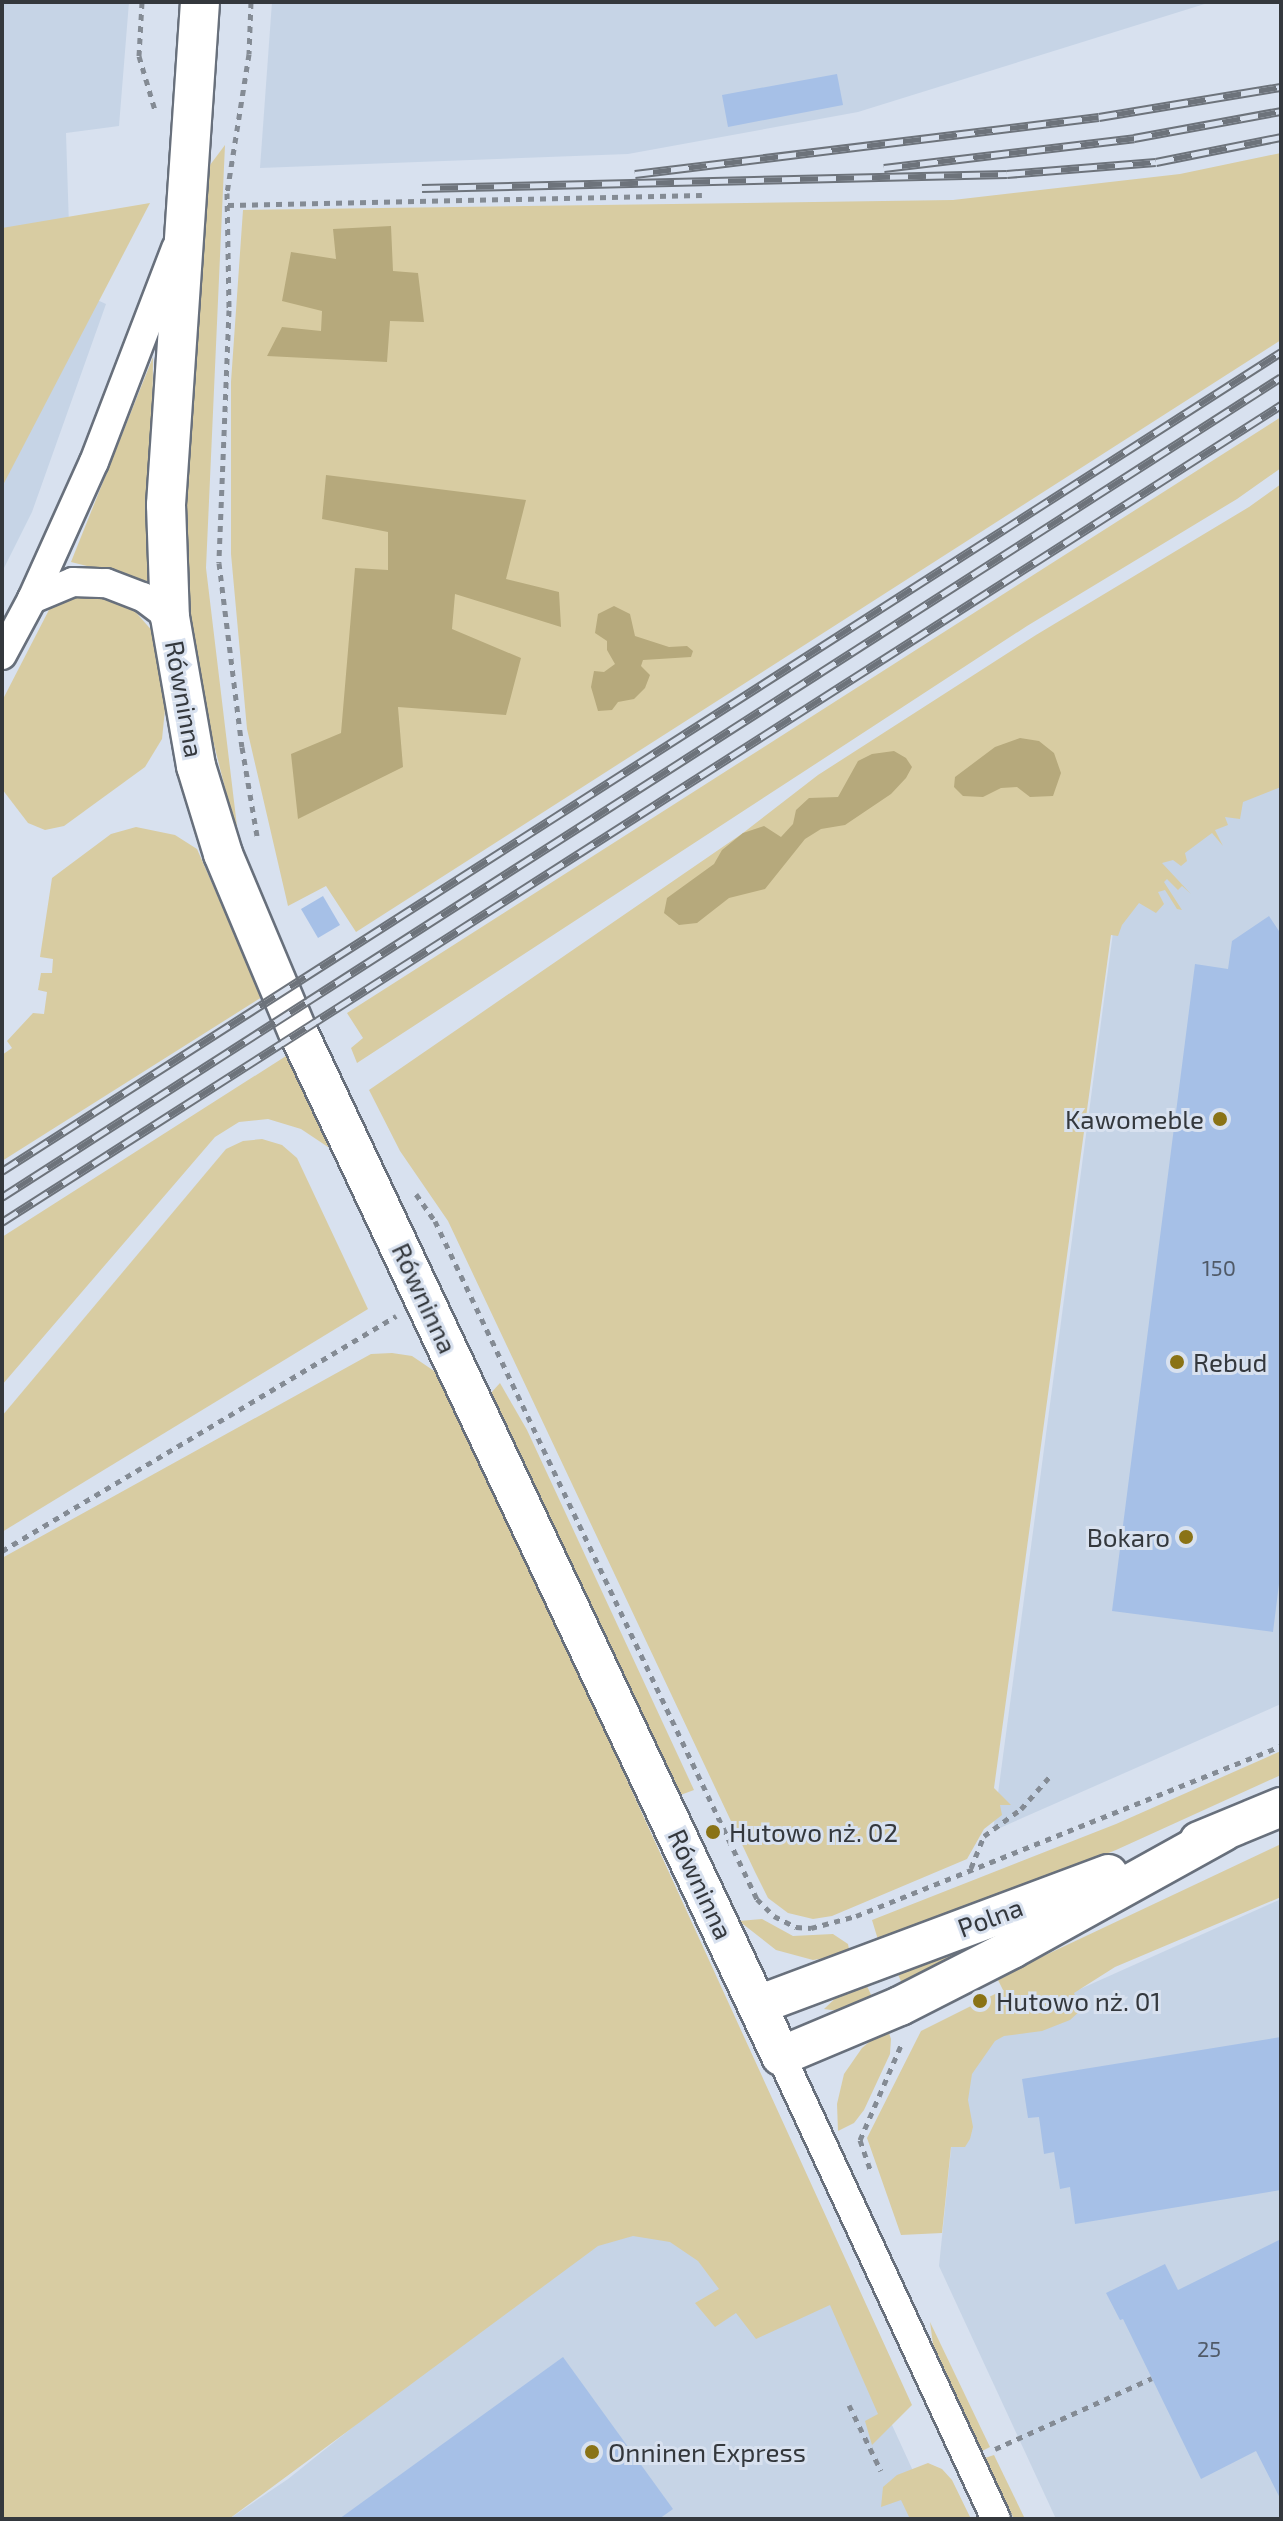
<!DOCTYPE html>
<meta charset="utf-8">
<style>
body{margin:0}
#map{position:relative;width:1283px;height:2521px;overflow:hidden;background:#d8e1ef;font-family:"Exo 2",sans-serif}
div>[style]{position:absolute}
.built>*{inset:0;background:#c6d4e6}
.green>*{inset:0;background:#d8cca2}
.forest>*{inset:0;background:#b6a97c}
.building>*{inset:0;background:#a6c0e7}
.path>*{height:5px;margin-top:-2.5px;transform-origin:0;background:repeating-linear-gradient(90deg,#848b94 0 6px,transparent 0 12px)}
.roads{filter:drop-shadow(2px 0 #68707c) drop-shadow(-2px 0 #68707c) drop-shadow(0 2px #68707c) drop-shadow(0 -2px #68707c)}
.street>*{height:28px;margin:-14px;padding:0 14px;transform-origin:14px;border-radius:14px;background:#fff}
.secondary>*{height:38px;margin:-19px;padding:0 19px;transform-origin:19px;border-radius:19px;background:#fff}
.rail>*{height:9px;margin-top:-4.5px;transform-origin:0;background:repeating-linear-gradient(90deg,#d8e1ef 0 18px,#6d737b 0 36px);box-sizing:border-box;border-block:2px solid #6d737b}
.dots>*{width:22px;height:22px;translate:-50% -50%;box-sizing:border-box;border:4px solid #d8e1ef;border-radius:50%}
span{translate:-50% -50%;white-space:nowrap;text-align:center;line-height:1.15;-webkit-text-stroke:6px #d8e1ef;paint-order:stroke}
.number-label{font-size:22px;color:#505a68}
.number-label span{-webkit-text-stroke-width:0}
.street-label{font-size:26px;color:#34383d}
.poi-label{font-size:26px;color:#34383d}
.right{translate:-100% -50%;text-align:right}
.left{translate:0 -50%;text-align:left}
.frame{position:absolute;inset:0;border:4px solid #34383d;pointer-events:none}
</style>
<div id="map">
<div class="built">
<div style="clip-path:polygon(2px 2px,129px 2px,119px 126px,66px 133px,71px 288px,106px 304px,32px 512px,2px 572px)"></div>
<div style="clip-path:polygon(272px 2px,1211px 2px,858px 112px,628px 154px,260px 168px)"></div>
<div style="clip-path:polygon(1281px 764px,1281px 1704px,993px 1831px,1122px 865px)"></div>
<div style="clip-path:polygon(1281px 1899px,1281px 2519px,1056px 2519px,939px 2266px,962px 2042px)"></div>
<div style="clip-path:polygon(640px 2210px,828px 2285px,935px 2519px,229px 2519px,288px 2479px,393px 2395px)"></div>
</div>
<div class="green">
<div style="clip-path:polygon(225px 145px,206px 568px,239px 843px,193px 662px,184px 567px,181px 482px,210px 165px)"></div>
<div style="clip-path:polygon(1281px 153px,1281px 340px,356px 932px,326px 886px,288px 906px,247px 729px,231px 554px,231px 382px,243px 210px,953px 200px,1180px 174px)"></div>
<div style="clip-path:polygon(150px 203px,2px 487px,2px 228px)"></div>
<div style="clip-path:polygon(153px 357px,151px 582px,71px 562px)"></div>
<div style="clip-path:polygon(1281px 417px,1281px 468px,1237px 499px,1027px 626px,357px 1063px,351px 1048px,363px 1038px,347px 1013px)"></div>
<div style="clip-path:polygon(1281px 484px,1281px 787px,1243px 802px,1240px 819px,1225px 817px,1228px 825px,1215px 830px,1223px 846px,1212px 833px,1185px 853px,1187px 861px,1181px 866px,1173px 860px,1162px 863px,1191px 894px,1182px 886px,1178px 890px,1167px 879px,1164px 882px,1182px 910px,1177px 909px,1165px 890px,1158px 892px,1164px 904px,1156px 913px,1139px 903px,1122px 925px,1118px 936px,1111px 935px,994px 1788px,1011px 1805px,1000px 1805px,1002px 1815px,984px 1829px,967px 1859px,832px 1916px,813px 1919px,788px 1913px,768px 1898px,755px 1872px,448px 1221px,400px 1151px,369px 1090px,743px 833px,818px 775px,1036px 635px,1249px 507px)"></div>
<div style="clip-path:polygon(99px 595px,133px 609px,154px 633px,166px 700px,162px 739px,145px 767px,64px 826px,45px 830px,28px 823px,2px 789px,2px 701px,52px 604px,69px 596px)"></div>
<div style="clip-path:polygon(136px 827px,175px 835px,197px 849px,262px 997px,2px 1161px,2px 1055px,12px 1048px,7px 1041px,33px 1013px,44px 1014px,47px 992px,38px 990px,41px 973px,52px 973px,53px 959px,40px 957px,52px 878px,111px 834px)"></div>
<div style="clip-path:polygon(286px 1056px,331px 1149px,301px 1129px,268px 1119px,239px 1122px,215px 1137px,2px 1385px,2px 1237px)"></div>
<div style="clip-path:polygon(262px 1139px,282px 1145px,297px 1158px,368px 1309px,2px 1532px,2px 1416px,226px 1149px,243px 1141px)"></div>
<div style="clip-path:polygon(392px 1353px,412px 1356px,443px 1377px,912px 2405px,872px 2445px,865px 2421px,878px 2414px,830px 2305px,756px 2339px,736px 2313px,715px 2327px,695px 2303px,719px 2289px,698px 2261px,670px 2242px,633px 2236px,598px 2246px,229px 2519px,2px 2519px,2px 1558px,371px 1354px)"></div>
<div style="clip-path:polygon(500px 1383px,527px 1430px,694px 1790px,675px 1797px,490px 1394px)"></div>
<div style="clip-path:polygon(1281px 1751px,1281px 1775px,1116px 1850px,879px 1943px,872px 1920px,1116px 1824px)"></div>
<div style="clip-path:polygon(1281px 1844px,1281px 1897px,1115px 1967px,1074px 1993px,1081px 2010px,1070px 2020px,1042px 2031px,1004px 2036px,995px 2041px,972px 2074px,968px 2100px,973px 2127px,970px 2139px,965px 2147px,951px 2147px,942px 2233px,901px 2235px,867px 2138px,921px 2031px,1003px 1990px,997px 1978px)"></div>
<div style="clip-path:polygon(762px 1919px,793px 1936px,833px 1934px,848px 1944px,850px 1954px,813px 1960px,776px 1950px,739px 1921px)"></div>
<div style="clip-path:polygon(1016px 1926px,904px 1988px,896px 1970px)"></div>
<div style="clip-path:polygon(865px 1982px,874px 2001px,839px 2011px,824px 2009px,842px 1992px)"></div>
<div style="clip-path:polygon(887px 2027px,891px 2039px,890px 2054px,864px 2110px,854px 2123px,838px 2131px,837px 2104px,844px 2074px,862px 2048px)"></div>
<div style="clip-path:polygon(930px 2322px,990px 2447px,982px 2451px,933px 2344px)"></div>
<div style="clip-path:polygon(994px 2455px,1025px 2519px,1014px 2519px,985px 2458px)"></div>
<div style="clip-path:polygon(928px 2463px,942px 2469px,952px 2480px,971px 2519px,910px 2519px,901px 2500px,881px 2507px,883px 2487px,897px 2475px)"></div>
</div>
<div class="forest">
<div style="clip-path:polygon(391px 226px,393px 271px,418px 273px,424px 322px,390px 321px,387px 362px,267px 356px,282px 327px,321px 331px,322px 311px,282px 301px,291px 252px,336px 259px,333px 229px)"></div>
<div style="clip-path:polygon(326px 475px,526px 500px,506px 579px,559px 592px,561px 627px,455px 594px,452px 629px,521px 658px,506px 715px,398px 707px,403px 767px,298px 819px,291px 754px,341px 733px,355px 568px,388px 570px,388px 532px,322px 519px)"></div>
<div style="clip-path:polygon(614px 606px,630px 614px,635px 636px,669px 647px,687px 646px,693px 651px,691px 657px,643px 660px,641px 666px,650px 675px,645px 688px,634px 699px,618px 702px,612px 710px,598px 711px,591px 687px,594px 671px,604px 672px,615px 664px,607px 650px,607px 641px,595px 633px,598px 614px)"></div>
<div style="clip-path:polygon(1020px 738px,1039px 741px,1054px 753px,1061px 773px,1053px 796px,1030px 797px,1017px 787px,1001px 788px,983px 797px,963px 796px,954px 787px,955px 777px,995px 747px)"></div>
<div style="clip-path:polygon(894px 751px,906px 758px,912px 767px,906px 778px,891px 794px,845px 825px,821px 829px,805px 839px,765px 889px,729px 898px,697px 923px,679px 925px,664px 913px,667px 898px,714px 864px,722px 850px,743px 833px,764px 826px,781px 837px,793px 824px,796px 810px,809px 798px,838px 797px,858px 761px,872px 754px)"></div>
</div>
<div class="building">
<div style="clip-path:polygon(837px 74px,843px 105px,728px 127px,722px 95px)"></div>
<div style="clip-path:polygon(323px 896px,340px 925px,318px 938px,301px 909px)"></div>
<div style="clip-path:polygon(1269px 916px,1281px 934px,1281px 1568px,1273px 1632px,1112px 1611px,1195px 964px,1228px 969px,1232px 941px)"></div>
<div style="clip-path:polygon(1281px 2037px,1281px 2190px,1075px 2224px,1070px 2187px,1060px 2189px,1054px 2152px,1044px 2154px,1039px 2117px,1028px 2118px,1022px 2079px)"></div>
<div style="clip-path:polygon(1281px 2239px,1281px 2500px,1256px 2451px,1201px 2479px,1123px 2319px,1120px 2320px,1106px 2293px,1165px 2264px,1178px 2290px)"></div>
<div style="clip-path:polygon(563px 2357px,673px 2509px,659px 2519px,339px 2519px)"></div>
</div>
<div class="path">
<div style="left:142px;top:2px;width:54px;rotate:93.2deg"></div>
<div style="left:139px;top:56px;width:56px;rotate:73.5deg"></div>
<div style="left:251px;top:2px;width:52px;rotate:92.2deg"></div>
<div style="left:249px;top:54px;width:141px;rotate:99deg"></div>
<div style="left:227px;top:193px;width:117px;rotate:89deg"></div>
<div style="left:229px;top:310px;width:253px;rotate:92.3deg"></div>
<div style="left:219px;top:563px;width:185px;rotate:82.9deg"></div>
<div style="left:242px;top:747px;width:90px;rotate:80.4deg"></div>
<div style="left:228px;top:205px;width:474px;rotate:-1.2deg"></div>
<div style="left:416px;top:1194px;width:33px;rotate:55deg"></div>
<div style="left:435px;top:1221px;width:751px;rotate:64.6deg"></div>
<div style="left:757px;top:1899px;width:24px;rotate:45deg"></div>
<div style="left:774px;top:1916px;width:25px;rotate:27deg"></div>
<div style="left:796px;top:1927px;width:15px;rotate:4deg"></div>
<div style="left:811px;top:1928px;width:47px;rotate:-14.9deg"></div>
<div style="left:856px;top:1916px;width:458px;rotate:-21.8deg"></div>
<div style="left:2px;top:1551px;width:459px;rotate:-30.8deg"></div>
<div style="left:971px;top:1868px;width:35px;rotate:-68deg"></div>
<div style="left:984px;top:1836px;width:46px;rotate:-36.1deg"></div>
<div style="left:1021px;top:1809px;width:47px;rotate:-48.5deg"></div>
<div style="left:860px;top:2140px;width:31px;rotate:71deg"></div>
<div style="left:860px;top:2140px;width:106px;rotate:-66.6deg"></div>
<div style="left:849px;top:2405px;width:73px;rotate:64.1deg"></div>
<div style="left:995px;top:2449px;width:172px;rotate:-24.3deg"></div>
</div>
<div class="roads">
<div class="street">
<div style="left:32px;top:599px;width:44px;rotate:-22.5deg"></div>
<div style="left:73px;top:582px;width:33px;rotate:2deg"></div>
<div style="left:106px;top:583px;width:40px;rotate:21deg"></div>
<div style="left:143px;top:597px;width:34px;rotate:37deg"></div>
<div style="left:2px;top:655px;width:64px;rotate:-61.8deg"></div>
<div style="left:32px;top:599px;width:150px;rotate:-65.7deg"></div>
<div style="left:94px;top:462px;width:229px;rotate:-69deg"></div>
<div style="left:781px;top:2056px;width:510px;rotate:65.09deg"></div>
</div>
<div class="secondary">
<div style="left:200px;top:2px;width:504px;rotate:93.87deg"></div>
<div style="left:166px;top:505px;width:112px;rotate:88deg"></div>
<div style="left:170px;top:617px;width:151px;rotate:80.1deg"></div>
<div style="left:196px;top:766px;width:92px;rotate:72.9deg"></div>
<div style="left:223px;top:854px;width:193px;rotate:67.2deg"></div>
<div style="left:298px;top:1032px;width:1132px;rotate:64.75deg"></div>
<div style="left:781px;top:2056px;width:129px;rotate:-22.8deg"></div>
<div style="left:900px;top:2006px;width:126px;rotate:-27deg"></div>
<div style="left:1012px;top:1949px;width:241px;rotate:-29deg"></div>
<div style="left:1199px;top:1841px;width:89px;rotate:-22.5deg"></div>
<div style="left:758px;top:2005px;width:374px;rotate:-20.5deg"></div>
</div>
</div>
<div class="rail">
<div style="left:884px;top:168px;width:252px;rotate:-6.8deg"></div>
<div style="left:1134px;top:138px;width:149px;rotate:-10.4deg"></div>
<div style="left:635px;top:174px;width:467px;rotate:-7deg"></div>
<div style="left:1099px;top:117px;width:184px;rotate:-9.4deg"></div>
<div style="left:422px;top:188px;width:585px;rotate:-1.37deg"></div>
<div style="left:1007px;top:174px;width:149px;rotate:-4.6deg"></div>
<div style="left:1156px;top:162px;width:127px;rotate:-11.3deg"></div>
<div style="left:2px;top:1171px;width:1519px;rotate:-32.63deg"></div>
<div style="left:2px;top:1197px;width:1519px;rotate:-32.66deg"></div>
<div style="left:2px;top:1222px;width:1518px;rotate:-32.57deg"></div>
</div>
<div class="dots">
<div style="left:1220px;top:1119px;background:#8a7316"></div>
<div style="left:1177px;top:1362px;background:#8a7316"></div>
<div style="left:1186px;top:1537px;background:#8a7316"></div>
<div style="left:713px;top:1832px;background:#8a7316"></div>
<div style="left:980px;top:2001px;background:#8a7316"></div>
<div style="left:592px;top:2452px;background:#8a7316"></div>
</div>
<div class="number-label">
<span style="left:1219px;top:1268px">150</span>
<span style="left:1209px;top:2349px">25</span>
</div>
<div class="street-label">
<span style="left:185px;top:699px;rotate:80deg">Równinna</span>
<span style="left:425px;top:1298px;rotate:65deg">Równinna</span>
<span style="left:701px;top:1884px;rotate:65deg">Równinna</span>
<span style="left:990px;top:1917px;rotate:-20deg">Polna</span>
</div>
<div class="poi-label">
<span class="right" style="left:1204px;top:1119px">Kawomeble</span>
<span class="left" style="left:1193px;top:1362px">Rebud</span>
<span class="right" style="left:1170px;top:1537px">Bokaro</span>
<span class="left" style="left:729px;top:1832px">Hutowo nż. 02</span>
<span class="left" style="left:996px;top:2001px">Hutowo nż. 01</span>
<span class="left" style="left:608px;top:2452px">Onninen Express</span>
</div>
<div class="frame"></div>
</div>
